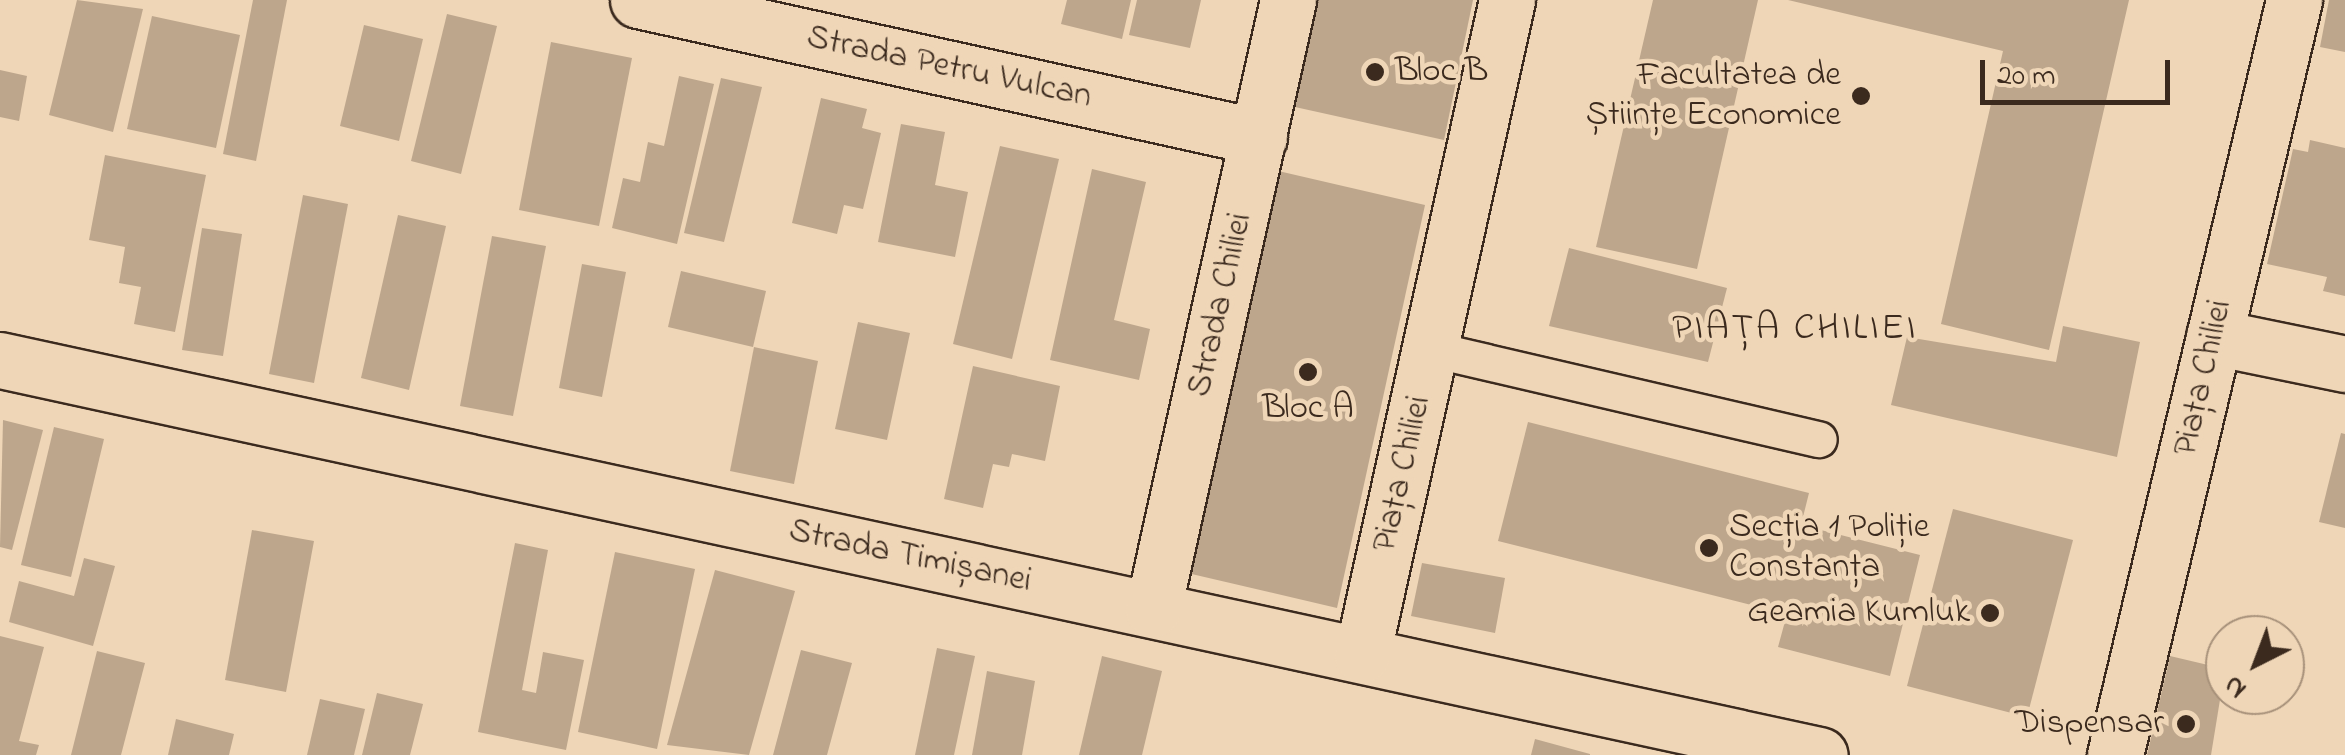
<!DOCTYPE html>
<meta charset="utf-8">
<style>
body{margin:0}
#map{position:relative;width:2345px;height:755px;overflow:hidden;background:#efd6b7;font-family:"Indie Flower",sans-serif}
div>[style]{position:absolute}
.building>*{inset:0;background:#bda68c}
.roads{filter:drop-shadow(2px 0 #3b2a1e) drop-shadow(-2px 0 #3b2a1e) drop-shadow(0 2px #3b2a1e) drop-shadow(0 -2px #3b2a1e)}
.service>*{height:35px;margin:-17.5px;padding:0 17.5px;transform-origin:17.5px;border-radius:17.5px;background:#efd6b7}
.minor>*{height:55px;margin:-27.5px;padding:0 27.5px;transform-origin:27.5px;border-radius:27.5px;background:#efd6b7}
.dots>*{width:28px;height:28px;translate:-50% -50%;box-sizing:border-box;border:5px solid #efd6b7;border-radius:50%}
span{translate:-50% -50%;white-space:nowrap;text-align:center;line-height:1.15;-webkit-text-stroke:9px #efd6b7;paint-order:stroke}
.street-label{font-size:35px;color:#3b2a1e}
.poi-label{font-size:35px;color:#3b2a1e}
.left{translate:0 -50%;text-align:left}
.right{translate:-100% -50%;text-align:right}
.neighbourhood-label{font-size:38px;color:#3b2a1e;letter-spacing:2.5px}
.north{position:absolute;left:2205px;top:615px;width:100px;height:100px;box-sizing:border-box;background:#efd6b7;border:2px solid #a7917a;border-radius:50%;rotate:222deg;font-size:28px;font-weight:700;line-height:40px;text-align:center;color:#3b2a1e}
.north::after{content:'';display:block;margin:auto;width:35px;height:45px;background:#3b2a1e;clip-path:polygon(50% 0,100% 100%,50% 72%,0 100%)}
.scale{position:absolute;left:1980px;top:60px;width:190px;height:45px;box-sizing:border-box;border:5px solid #3b2a1e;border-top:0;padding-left:12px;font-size:30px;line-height:35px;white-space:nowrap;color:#3b2a1e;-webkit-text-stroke:8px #efd6b7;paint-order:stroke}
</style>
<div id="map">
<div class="building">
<div style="clip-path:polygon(77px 0,143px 9px,113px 132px,49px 115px)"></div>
<div style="clip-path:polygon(253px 0,287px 0,256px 161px,223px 154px)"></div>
<div style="clip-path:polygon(1067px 0,1131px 0,1122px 39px,1061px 24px)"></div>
<div style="clip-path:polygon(1137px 0,1201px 0,1190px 48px,1129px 35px)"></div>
<div style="clip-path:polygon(1306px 0,1473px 0,1444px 140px,1286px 105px)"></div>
<div style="clip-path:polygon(1653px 0,1758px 0,1697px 269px,1596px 247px)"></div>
<div style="clip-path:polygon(2129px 0,2049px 350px,1941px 324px,2003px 51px,1788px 0)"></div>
<div style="clip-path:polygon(2329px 0,2345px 0,2345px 52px,2320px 47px)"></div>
<div style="clip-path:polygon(447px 14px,497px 26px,461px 174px,411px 161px)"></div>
<div style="clip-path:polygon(152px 16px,240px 35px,216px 148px,127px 129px)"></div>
<div style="clip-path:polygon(364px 25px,423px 39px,399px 141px,340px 126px)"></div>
<div style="clip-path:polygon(551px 42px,632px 58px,599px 226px,519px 210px)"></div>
<div style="clip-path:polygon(0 70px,27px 76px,19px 121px,0 117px)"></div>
<div style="clip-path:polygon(679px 76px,714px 84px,677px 244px,612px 228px,623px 178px,640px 182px,648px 142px,664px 146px)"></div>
<div style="clip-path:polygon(721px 78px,762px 87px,724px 242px,684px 233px)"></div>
<div style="clip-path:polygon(821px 98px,867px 109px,862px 128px,881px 133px,863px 209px,844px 205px,837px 234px,792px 223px)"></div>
<div style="clip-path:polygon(901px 124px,945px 132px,935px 185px,968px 192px,955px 257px,878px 242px)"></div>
<div style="clip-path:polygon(2310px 140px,2345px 148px,2345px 296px,2323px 291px,2327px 277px,2267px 264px,2293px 149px,2308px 152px)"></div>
<div style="clip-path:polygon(1000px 146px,1059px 159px,1012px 359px,953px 344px)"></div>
<div style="clip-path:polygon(105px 155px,206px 175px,175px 332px,134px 324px,141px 287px,119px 283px,125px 247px,89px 240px)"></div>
<div style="clip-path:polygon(1092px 169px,1146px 182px,1114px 320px,1150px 329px,1139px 380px,1050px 360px)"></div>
<div style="clip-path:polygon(1274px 170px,1425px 205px,1337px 608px,1183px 572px)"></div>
<div style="clip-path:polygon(303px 195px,348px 204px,314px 383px,269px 374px)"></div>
<div style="clip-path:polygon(398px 215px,446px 226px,409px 390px,361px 378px)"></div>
<div style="clip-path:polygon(202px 228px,242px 234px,223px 356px,182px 350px)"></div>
<div style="clip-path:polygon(492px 236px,546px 246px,513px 416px,460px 406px)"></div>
<div style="clip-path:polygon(1569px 248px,1727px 288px,1708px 362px,1549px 326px)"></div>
<div style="clip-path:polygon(582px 264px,626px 272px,602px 397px,559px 388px)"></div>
<div style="clip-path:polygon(681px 271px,766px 291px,753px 347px,668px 327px)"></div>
<div style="clip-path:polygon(858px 322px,910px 333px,887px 440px,835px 429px)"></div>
<div style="clip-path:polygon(2063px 326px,2140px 342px,2117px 457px,1891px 405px,1907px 337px,2056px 362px)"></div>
<div style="clip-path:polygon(754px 347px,818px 361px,794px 484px,730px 471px)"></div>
<div style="clip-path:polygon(973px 366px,1060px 386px,1045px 461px,1012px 454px,1009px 467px,993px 464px,983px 508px,944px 499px)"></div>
<div style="clip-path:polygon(3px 420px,43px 430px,12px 550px,0 547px)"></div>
<div style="clip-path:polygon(1528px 422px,1809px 493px,1801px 525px,1920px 555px,1890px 676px,1778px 647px,1787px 614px,1498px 541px)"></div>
<div style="clip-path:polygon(54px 427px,104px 439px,71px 577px,21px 565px)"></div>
<div style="clip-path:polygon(2341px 433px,2345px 434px,2345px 528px,2319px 522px)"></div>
<div style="clip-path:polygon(1953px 509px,2073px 540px,2027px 717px,1907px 686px)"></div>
<div style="clip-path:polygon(252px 530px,314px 541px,286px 692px,225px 680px)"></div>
<div style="clip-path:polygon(515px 543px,548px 550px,522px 690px,536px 693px,543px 652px,584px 660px,566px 750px,478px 732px)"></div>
<div style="clip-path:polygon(615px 552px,695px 569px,657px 749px,578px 732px)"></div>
<div style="clip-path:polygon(84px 558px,115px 566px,93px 646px,9px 622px,19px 581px,74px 596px)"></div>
<div style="clip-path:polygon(1422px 563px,1505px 578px,1495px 633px,1411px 616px)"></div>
<div style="clip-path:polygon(715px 570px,795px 591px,749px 755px,667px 745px)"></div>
<div style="clip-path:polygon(0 636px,44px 647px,19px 741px,39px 745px,36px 755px,0 755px)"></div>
<div style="clip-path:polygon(937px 648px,975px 656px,954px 755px,915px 755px)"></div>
<div style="clip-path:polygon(801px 650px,852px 663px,827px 755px,773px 755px)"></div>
<div style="clip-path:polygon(97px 651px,145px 663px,121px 755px,71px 755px)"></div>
<div style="clip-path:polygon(1102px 656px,1162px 671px,1142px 755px,1079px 755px)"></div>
<div style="clip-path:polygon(2170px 656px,2225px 669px,2211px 755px,2147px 755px)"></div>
<div style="clip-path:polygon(987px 671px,1035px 681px,1022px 755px,972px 755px)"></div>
<div style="clip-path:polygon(377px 693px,423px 704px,410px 755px,362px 755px)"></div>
<div style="clip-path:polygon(320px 699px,365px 709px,354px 755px,307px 755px)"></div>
<div style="clip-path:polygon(176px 719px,234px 734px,229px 755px,168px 755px)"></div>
<div style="clip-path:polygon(1535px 739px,1590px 754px,1590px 755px,1531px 755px)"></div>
</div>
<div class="roads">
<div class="service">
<div style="left:1431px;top:349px;width:398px;rotate:13.1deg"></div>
</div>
<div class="minor">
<div style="left:638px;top:0;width:636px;rotate:12.44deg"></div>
<div style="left:2214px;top:337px;width:134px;rotate:11.6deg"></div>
<div style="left:0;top:360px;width:1862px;rotate:12.25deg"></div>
<div style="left:1153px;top:609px;width:624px;rotate:-77.5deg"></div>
<div style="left:1362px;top:655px;width:671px;rotate:-77.52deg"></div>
<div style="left:2115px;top:755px;width:776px;rotate:-76.66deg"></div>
</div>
</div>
<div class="dots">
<div style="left:1375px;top:72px;background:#3b2a1e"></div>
<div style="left:1861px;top:96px;background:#3b2a1e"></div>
<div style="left:1308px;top:372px;background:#3b2a1e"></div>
<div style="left:1709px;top:548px;background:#3b2a1e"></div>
<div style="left:1990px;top:613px;background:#3b2a1e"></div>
<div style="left:2186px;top:724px;background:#3b2a1e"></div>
</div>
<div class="street-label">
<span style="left:949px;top:68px;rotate:12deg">Strada Petru Vulcan</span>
<span style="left:1221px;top:305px;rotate:-77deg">Strada Chiliei</span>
<span style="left:2204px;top:378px;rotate:-77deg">Piața Chiliei</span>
<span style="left:1403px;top:474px;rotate:-77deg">Piața Chiliei</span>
<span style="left:910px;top:557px;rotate:12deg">Strada Timișanei</span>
</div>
<div class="poi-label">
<span class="left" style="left:1395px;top:72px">Bloc B</span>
<span class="right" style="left:1841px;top:96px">Facultatea de<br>Științe Economice</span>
<span style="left:1308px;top:409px">Bloc A</span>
<span class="left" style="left:1729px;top:548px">Secția 1 Poliție<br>Constanța</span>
<span class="right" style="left:1970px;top:613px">Geamia Kumluk</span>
<span class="right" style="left:2164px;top:724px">Dispensar</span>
</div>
<div class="neighbourhood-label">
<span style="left:1795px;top:330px">PIAȚA CHILIEI</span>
</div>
<div class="north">N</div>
<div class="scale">20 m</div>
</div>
